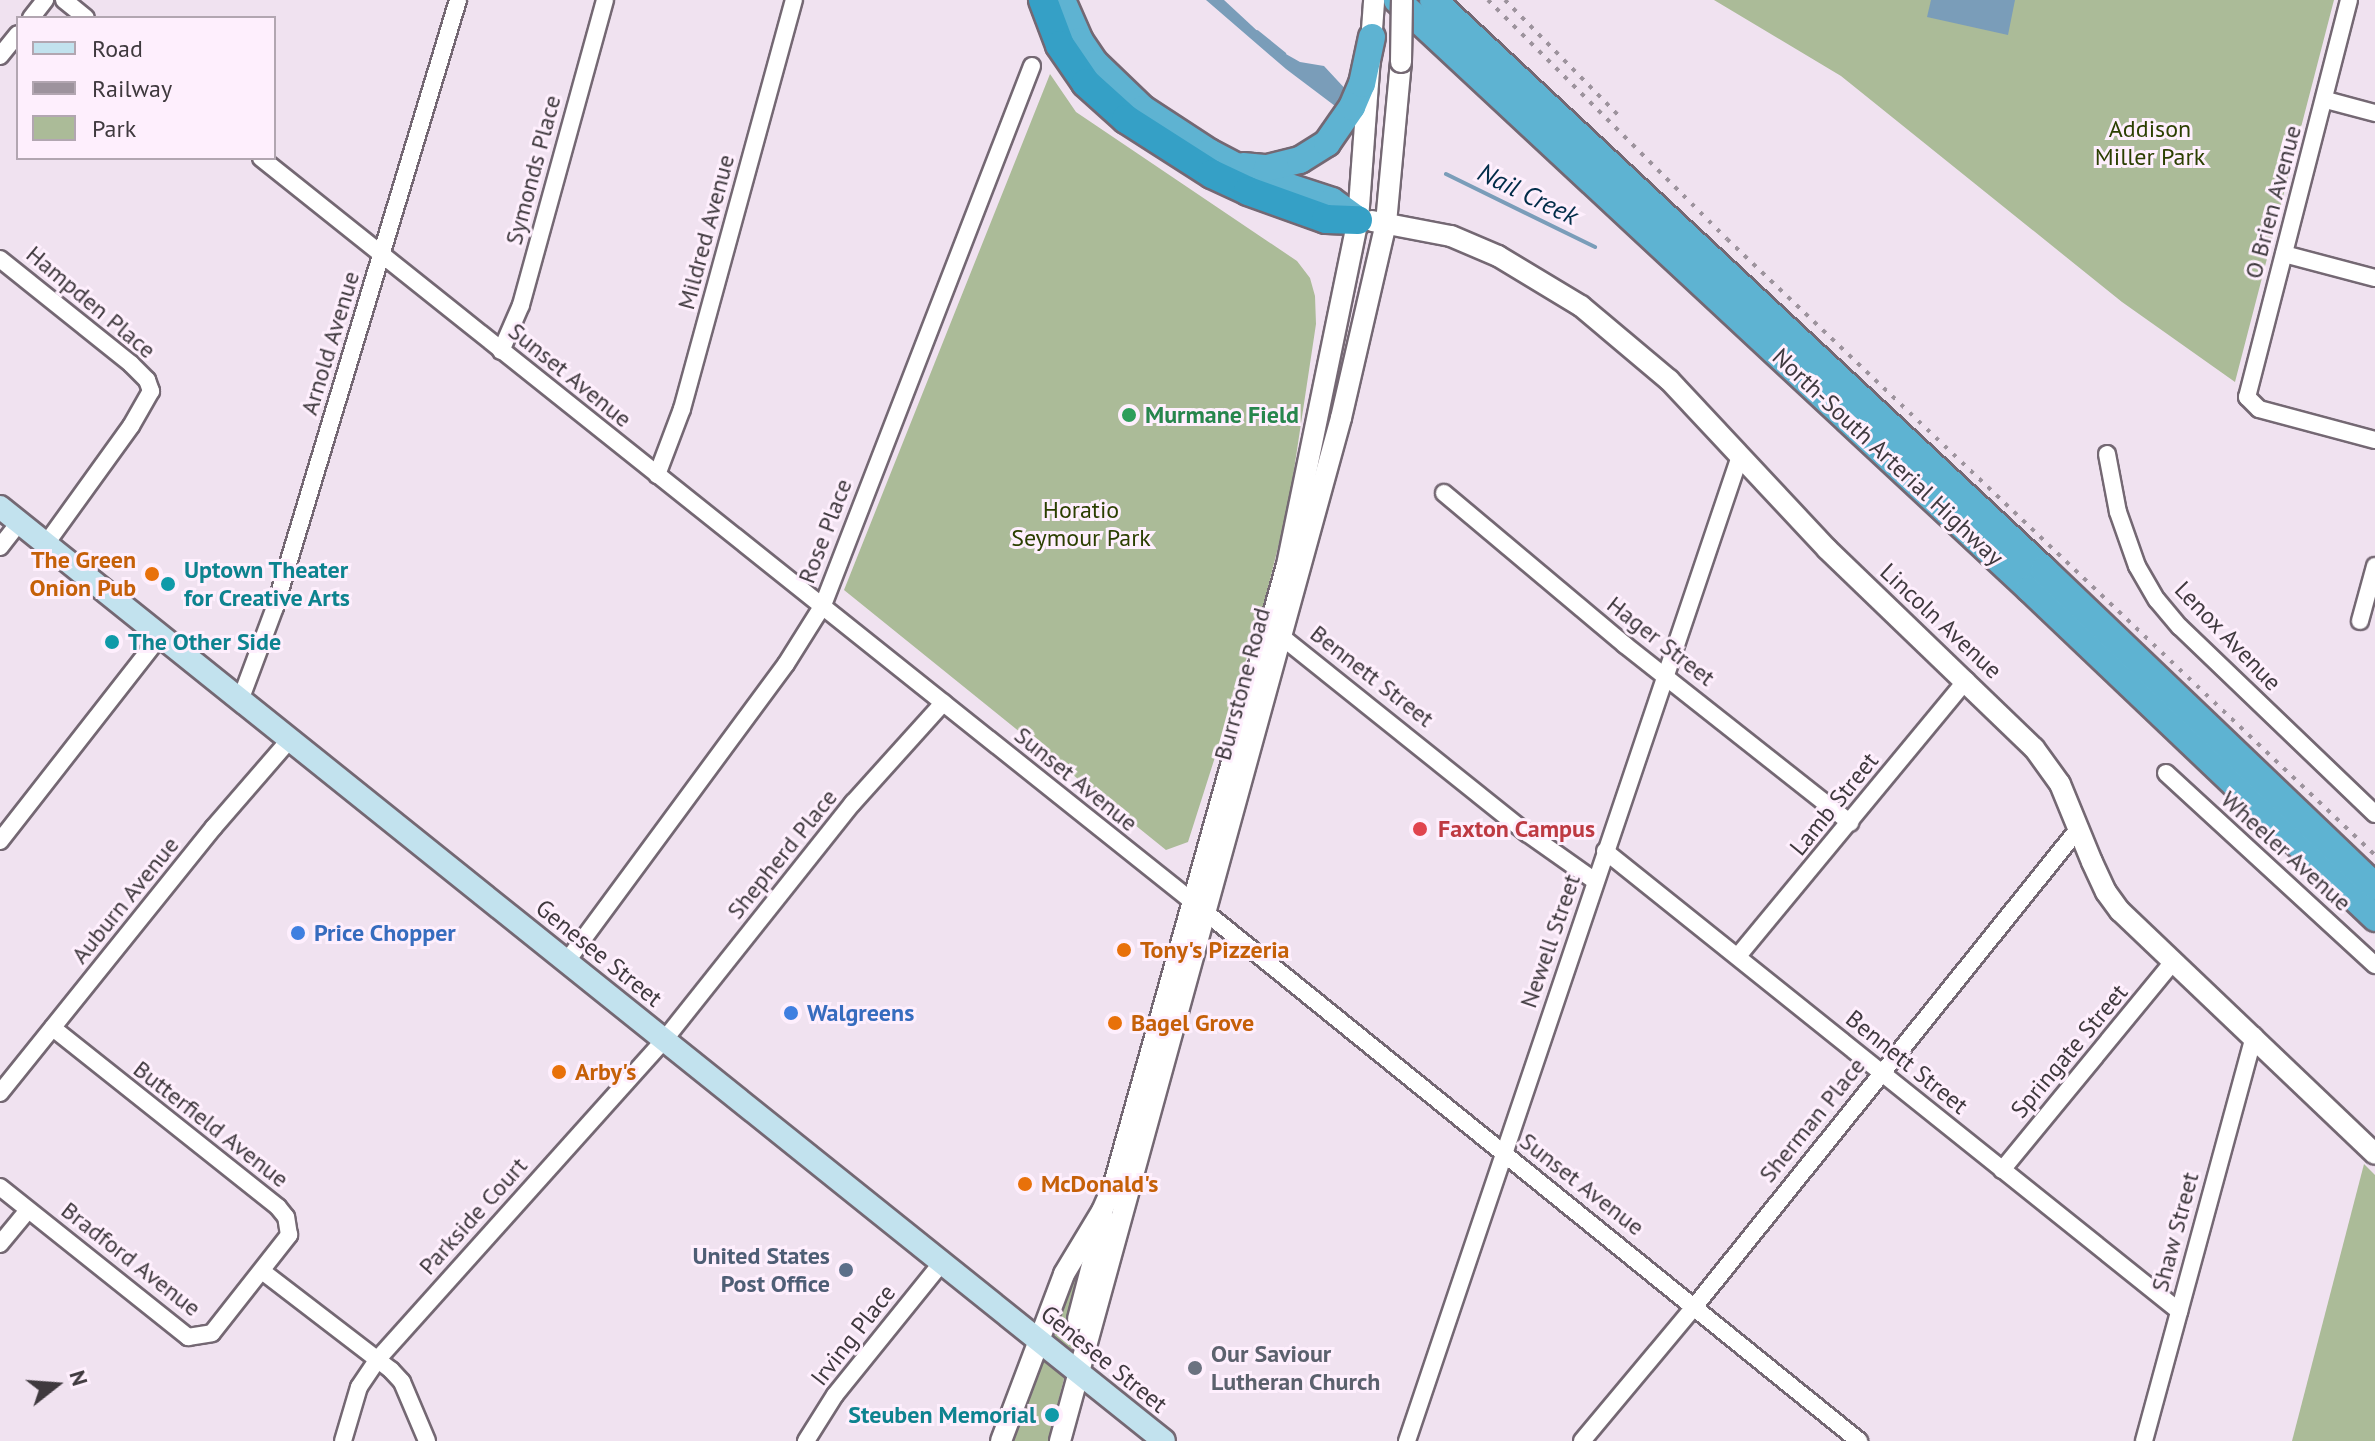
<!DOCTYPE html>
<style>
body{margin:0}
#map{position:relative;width:2375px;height:1441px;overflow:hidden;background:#f0e2f0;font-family:"PT Sans",sans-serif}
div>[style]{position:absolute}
.green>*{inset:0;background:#abbb98}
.water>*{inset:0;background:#7a9db9}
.stream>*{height:4px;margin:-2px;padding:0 2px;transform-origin:2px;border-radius:2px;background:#7a9db9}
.roads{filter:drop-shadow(2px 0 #746873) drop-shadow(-2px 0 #746873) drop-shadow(0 2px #746873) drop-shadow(0 -2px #746873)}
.minor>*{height:16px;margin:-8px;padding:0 8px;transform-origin:8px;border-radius:8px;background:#fff}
.tertiary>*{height:20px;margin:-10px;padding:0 10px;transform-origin:10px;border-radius:10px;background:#fff}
.secondary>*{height:22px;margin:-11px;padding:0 11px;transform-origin:11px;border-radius:11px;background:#c2e2ee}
.trunk>*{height:26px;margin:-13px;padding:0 13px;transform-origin:13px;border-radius:13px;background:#5eb3d2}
.motorway>*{height:28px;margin:-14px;padding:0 14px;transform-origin:14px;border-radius:14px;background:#35a0c6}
.rail>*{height:4px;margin-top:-2px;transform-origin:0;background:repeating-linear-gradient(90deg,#9d939d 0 4px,transparent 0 12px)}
.bridges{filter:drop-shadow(2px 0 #746873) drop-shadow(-2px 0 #746873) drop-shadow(0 2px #746873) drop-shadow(0 -2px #746873)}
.tertiary-bridge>*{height:20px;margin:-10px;padding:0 10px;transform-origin:10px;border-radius:10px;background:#fff}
.dots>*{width:22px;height:22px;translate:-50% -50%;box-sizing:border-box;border:4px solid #feeffd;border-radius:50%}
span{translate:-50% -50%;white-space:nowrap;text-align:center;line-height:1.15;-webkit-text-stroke:6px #feeffd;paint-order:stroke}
.park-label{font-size:24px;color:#2b3f01}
.street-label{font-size:24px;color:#3f393e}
.leisure-label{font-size:24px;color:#27864d;font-weight:700}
.left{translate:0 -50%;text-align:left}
.food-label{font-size:24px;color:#c56008;font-weight:700}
.right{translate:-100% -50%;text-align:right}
.culture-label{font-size:24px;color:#0d838f;font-weight:700}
.health-label{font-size:24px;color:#be3a42;font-weight:700}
.shop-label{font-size:24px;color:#366cbe;font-weight:700}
.service-label{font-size:24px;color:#4e5e75;font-weight:700}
.worship-label{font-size:24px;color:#5b616d;font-weight:700}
.water-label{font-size:26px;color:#002c48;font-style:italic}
.legend{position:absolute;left:16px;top:16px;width:260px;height:144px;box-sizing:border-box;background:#feeffd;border:2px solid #b2a6b1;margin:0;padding:10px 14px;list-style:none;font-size:24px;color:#3f393e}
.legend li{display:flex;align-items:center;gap:16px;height:40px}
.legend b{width:40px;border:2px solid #b2a6b1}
.north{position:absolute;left:16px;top:1345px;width:80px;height:80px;-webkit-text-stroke:6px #feeffd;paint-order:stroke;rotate:73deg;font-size:22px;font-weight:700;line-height:32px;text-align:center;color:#3f393e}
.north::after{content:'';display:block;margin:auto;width:28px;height:36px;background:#3f393e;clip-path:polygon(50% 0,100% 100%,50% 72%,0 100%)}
</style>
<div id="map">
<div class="green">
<div style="clip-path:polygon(1714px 0,2334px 0,2235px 382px,2122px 302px,1841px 76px)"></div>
<div style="clip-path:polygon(1050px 74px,1076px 112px,1297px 261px,1310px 278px,1315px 296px,1316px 324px,1289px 503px,1265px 600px,1188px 842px,1166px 850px,844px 590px)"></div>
<div style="clip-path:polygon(2364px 1164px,2375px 1175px,2375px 1441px,2292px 1441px)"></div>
<div style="clip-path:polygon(1100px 1240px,1048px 1441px,1011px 1441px,1068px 1288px)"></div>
</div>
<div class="water">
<div style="clip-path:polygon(1206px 0,1224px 0,1277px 49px,1300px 62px,1324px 66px,1350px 94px,1343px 112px,1286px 69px)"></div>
<div style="clip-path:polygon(1931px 0,2015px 0,2008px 35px,1927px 17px)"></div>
</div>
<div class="stream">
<div style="left:1257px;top:32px;width:35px;rotate:39deg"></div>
<div style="left:1446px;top:174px;width:166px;rotate:26.1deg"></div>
</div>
<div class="roads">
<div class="minor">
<div style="left:64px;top:0;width:28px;rotate:39deg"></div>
<div style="left:2349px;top:0;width:410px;rotate:104.4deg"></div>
<div style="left:2247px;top:397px;width:17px;rotate:45deg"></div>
<div style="left:2259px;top:409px;width:120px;rotate:15deg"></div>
<div style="left:31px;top:18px;width:23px;rotate:-52deg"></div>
<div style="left:0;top:56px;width:28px;rotate:-51deg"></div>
<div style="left:2326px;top:100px;width:51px;rotate:14.9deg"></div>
<div style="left:261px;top:158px;width:1193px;rotate:38.6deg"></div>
<div style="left:1193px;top:902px;width:857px;rotate:38.98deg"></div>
<div style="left:2284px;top:254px;width:94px;rotate:14.8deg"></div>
<div style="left:0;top:259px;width:168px;rotate:38.7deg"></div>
<div style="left:131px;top:364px;width:23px;rotate:45deg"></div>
<div style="left:147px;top:380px;width:12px;rotate:70deg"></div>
<div style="left:151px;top:391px;width:40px;rotate:119.7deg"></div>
<div style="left:131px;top:426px;width:145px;rotate:125.8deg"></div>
<div style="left:501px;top:351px;width:50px;rotate:-66.5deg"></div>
<div style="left:521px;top:305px;width:316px;rotate:-74.6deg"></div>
<div style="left:2107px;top:454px;width:59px;rotate:79.3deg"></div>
<div style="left:2118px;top:512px;width:57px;rotate:70.6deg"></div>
<div style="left:2137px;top:566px;width:39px;rotate:60deg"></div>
<div style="left:2157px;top:600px;width:35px;rotate:50deg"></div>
<div style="left:2180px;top:627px;width:270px;rotate:43.8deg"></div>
<div style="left:657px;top:475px;width:71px;rotate:-69.3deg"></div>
<div style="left:682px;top:409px;width:424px;rotate:-74.7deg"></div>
<div style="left:1444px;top:493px;width:236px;rotate:40deg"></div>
<div style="left:1625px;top:645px;width:287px;rotate:38.3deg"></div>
<div style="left:0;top:547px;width:31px;rotate:-52deg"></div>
<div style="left:2360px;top:621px;width:57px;rotate:-74.7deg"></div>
<div style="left:1272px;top:629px;width:327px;rotate:38.7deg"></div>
<div style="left:1527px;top:833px;width:83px;rotate:35.2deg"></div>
<div style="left:241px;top:698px;width:97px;rotate:-69.5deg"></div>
<div style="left:275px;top:607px;width:634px;rotate:-73.22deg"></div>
<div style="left:2166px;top:773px;width:284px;rotate:42.6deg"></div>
<div style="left:0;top:841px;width:261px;rotate:-52deg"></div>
<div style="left:1605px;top:851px;width:736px;rotate:38.71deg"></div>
<div style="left:1738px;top:956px;width:358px;rotate:-50.4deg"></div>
<div style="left:567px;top:961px;width:369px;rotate:-53.6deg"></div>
<div style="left:786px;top:664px;width:70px;rotate:-57.9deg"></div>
<div style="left:823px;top:605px;width:578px;rotate:-68.81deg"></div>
<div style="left:0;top:1093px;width:341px;rotate:-51.2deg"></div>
<div style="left:214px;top:827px;width:118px;rotate:-49.1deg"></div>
<div style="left:2002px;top:1170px;width:269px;rotate:-50.6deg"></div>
<div style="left:0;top:1187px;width:241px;rotate:38.6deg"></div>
<div style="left:188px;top:1337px;width:24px;rotate:-9deg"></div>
<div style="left:212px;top:1333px;width:125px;rotate:-51.8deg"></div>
<div style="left:289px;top:1235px;width:18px;rotate:-99deg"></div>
<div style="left:286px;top:1217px;width:13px;rotate:-129deg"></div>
<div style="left:278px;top:1207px;width:288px;rotate:-141.5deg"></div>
<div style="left:0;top:1244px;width:44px;rotate:-50.5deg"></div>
<div style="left:262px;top:1271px;width:163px;rotate:37.5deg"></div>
<div style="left:391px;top:1370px;width:16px;rotate:47deg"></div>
<div style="left:402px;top:1382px;width:64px;rotate:67deg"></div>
<div style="left:343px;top:1441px;width:56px;rotate:-73.5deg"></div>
<div style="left:359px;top:1387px;width:32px;rotate:-56deg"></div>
<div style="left:377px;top:1360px;width:431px;rotate:-48.1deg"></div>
<div style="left:665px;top:1039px;width:302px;rotate:-51.5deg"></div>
<div style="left:853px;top:803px;width:135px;rotate:-48deg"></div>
<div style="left:806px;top:1441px;width:54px;rotate:-57.8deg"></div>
<div style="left:835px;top:1395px;width:172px;rotate:-51.1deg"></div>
<div style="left:1407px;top:1441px;width:1040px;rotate:-71.32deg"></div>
<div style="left:1582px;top:1441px;width:176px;rotate:-50.1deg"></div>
<div style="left:1695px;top:1306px;width:613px;rotate:-51.22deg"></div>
<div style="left:2144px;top:1441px;width:420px;rotate:-74.8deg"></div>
</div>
<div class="tertiary">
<div style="left:1372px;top:221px;width:80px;rotate:10.8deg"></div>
<div style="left:1451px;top:236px;width:51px;rotate:23.1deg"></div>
<div style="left:1498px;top:256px;width:97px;rotate:31.1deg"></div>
<div style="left:1581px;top:306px;width:115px;rotate:40.1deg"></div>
<div style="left:1669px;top:380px;width:231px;rotate:46.9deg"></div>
<div style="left:1827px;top:549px;width:287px;rotate:43.9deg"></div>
<div style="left:2034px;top:748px;width:44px;rotate:54.2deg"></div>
<div style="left:2060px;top:784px;width:84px;rotate:67.7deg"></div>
<div style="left:2092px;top:862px;width:33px;rotate:65deg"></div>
<div style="left:2106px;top:892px;width:24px;rotate:54deg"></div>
<div style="left:2120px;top:911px;width:352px;rotate:43.6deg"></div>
<div style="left:1078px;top:1319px;width:103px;rotate:-75.4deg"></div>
<div style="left:1001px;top:1441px;width:178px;rotate:-69.3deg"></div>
<div style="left:1064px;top:1274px;width:74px;rotate:-58.9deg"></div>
<div style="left:1102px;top:1211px;width:30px;rotate:-66deg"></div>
<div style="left:1114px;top:1184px;width:643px;rotate:-74.39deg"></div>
<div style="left:1287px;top:565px;width:352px;rotate:-78.4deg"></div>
<div style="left:1358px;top:220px;width:221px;rotate:-85.8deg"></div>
<div style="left:1060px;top:1441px;width:1061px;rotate:-74.64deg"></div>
<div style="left:1341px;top:418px;width:200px;rotate:-77deg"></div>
<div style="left:1386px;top:223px;width:162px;rotate:-84.7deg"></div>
</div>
<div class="secondary">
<div style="left:0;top:507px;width:1492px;rotate:38.74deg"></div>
</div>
<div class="trunk">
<div style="left:1062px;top:0;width:45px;rotate:66.3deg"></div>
<div style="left:1080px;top:41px;width:27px;rotate:56deg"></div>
<div style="left:1095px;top:63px;width:66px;rotate:43.8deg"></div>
<div style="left:1143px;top:109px;width:79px;rotate:33.1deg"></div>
<div style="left:1209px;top:152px;width:50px;rotate:27.6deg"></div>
<div style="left:1253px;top:175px;width:83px;rotate:18.2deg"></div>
<div style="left:1332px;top:201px;width:32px;rotate:36deg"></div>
<div style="left:1397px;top:0;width:865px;rotate:42.94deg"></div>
<div style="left:2030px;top:589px;width:477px;rotate:43.6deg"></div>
<div style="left:1433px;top:0;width:836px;rotate:43.01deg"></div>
<div style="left:2044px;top:570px;width:458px;rotate:43.7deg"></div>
<div style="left:1243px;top:166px;width:24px;rotate:5deg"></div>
<div style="left:1267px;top:168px;width:34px;rotate:-14deg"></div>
<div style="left:1300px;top:160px;width:32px;rotate:-32deg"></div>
<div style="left:1327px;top:143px;width:44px;rotate:-55.2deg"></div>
<div style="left:1352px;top:107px;width:25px;rotate:-67deg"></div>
<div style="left:1362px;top:84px;width:48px;rotate:-78deg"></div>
</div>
<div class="motorway">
<div style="left:1043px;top:0;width:48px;rotate:69.3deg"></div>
<div style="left:1060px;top:45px;width:46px;rotate:55.6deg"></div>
<div style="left:1086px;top:83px;width:54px;rotate:42deg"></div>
<div style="left:1126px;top:119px;width:102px;rotate:32.6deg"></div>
<div style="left:1212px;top:174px;width:40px;rotate:25deg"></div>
<div style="left:1248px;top:191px;width:83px;rotate:19.7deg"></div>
<div style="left:1326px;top:219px;width:32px;rotate:2deg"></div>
</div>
</div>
<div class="rail">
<div style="left:1488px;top:0;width:338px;rotate:45deg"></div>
<div style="left:1727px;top:239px;width:894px;rotate:43.55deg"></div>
<div style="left:1505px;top:0;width:165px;rotate:45.5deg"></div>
</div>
<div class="bridges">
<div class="tertiary-bridge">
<div style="left:1401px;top:62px;width:62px;rotate:-89.1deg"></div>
</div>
</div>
<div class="dots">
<div style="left:1129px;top:415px;background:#2e9e5b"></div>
<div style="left:152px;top:574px;background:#e8710a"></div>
<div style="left:168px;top:584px;background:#0f9aa8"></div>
<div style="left:112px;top:642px;background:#0f9aa8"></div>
<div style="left:1420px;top:829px;background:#e0444e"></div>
<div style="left:298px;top:933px;background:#3f7fe0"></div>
<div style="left:1124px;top:950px;background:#e8710a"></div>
<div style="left:791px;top:1013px;background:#3f7fe0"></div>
<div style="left:1115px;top:1023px;background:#e8710a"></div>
<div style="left:559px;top:1072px;background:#e8710a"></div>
<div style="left:1025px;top:1184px;background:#e8710a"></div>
<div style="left:846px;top:1270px;background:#5c6f8a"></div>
<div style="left:1195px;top:1368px;background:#6b7280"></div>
<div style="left:1052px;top:1415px;background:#0f9aa8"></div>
</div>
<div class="park-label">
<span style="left:2150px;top:143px">Addison<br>Miller Park</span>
<span style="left:1081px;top:524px">Horatio<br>Seymour Park</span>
</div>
<div class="street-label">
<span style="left:533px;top:170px;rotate:-75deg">Symonds Place</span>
<span style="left:2273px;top:202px;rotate:-75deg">O Brien Avenue</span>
<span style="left:706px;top:232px;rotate:-75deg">Mildred Avenue</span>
<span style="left:91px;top:302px;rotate:40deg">Hampden Place</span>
<span style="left:330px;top:343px;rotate:-73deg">Arnold Avenue</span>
<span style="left:570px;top:375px;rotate:39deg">Sunset Avenue</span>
<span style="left:1888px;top:457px;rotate:43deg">North-South Arterial Highway</span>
<span style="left:825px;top:531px;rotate:-69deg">Rose Place</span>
<span style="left:1941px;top:621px;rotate:43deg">Lincoln Avenue</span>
<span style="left:2228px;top:636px;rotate:46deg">Lenox Avenue</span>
<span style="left:1661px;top:641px;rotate:38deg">Hager Street</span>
<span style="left:1372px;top:676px;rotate:38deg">Bennett Street</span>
<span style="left:1242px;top:684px;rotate:-75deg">Burrstone Road</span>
<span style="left:1076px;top:779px;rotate:39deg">Sunset Avenue</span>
<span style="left:1834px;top:804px;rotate:-51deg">Lamb Street</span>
<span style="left:2286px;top:851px;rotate:42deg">Wheeler Avenue</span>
<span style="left:782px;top:854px;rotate:-51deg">Shepherd Place</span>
<span style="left:125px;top:900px;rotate:-51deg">Auburn Avenue</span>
<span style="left:1550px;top:941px;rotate:-71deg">Newell Street</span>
<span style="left:599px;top:953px;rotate:39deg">Genesee Street</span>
<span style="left:2069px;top:1051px;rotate:-50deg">Springate Street</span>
<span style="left:1907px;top:1062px;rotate:39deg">Bennett Street</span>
<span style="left:1812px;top:1120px;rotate:-51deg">Sherman Place</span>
<span style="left:211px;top:1124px;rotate:38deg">Butterfield Avenue</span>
<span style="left:1582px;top:1184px;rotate:38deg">Sunset Avenue</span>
<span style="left:473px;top:1216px;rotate:-48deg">Parkside Court</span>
<span style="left:2175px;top:1232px;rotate:-75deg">Shaw Street</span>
<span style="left:131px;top:1259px;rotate:38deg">Bradford Avenue</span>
<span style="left:853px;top:1335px;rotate:-52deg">Irving Place</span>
<span style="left:1104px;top:1359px;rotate:39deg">Genesee Street</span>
</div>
<div class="leisure-label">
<span class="left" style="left:1145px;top:415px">Murmane Field</span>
</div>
<div class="food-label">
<span class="right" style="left:136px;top:574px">The Green<br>Onion Pub</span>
<span class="left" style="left:1140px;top:950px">Tony's Pizzeria</span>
<span class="left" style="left:1131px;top:1023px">Bagel Grove</span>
<span class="left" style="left:575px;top:1072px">Arby's</span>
<span class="left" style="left:1041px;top:1184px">McDonald's</span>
</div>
<div class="culture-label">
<span class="left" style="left:184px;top:584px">Uptown Theater<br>for Creative Arts</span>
<span class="left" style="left:128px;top:642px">The Other Side</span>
<span class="right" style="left:1036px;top:1415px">Steuben Memorial</span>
</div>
<div class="health-label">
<span class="left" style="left:1438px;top:829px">Faxton Campus</span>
</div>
<div class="shop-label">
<span class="left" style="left:314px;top:933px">Price Chopper</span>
<span class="left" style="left:807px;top:1013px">Walgreens</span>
</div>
<div class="service-label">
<span class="right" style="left:830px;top:1270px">United States<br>Post Office</span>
</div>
<div class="worship-label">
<span class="left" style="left:1211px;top:1368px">Our Saviour<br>Lutheran Church</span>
</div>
<div class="water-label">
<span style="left:1528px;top:194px;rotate:26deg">Nail Creek</span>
</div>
<ul class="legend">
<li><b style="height:10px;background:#c2e2ee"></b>Road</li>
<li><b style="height:10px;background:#9d939d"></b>Railway</li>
<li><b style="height:22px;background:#abbb98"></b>Park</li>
</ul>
<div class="north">N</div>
</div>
